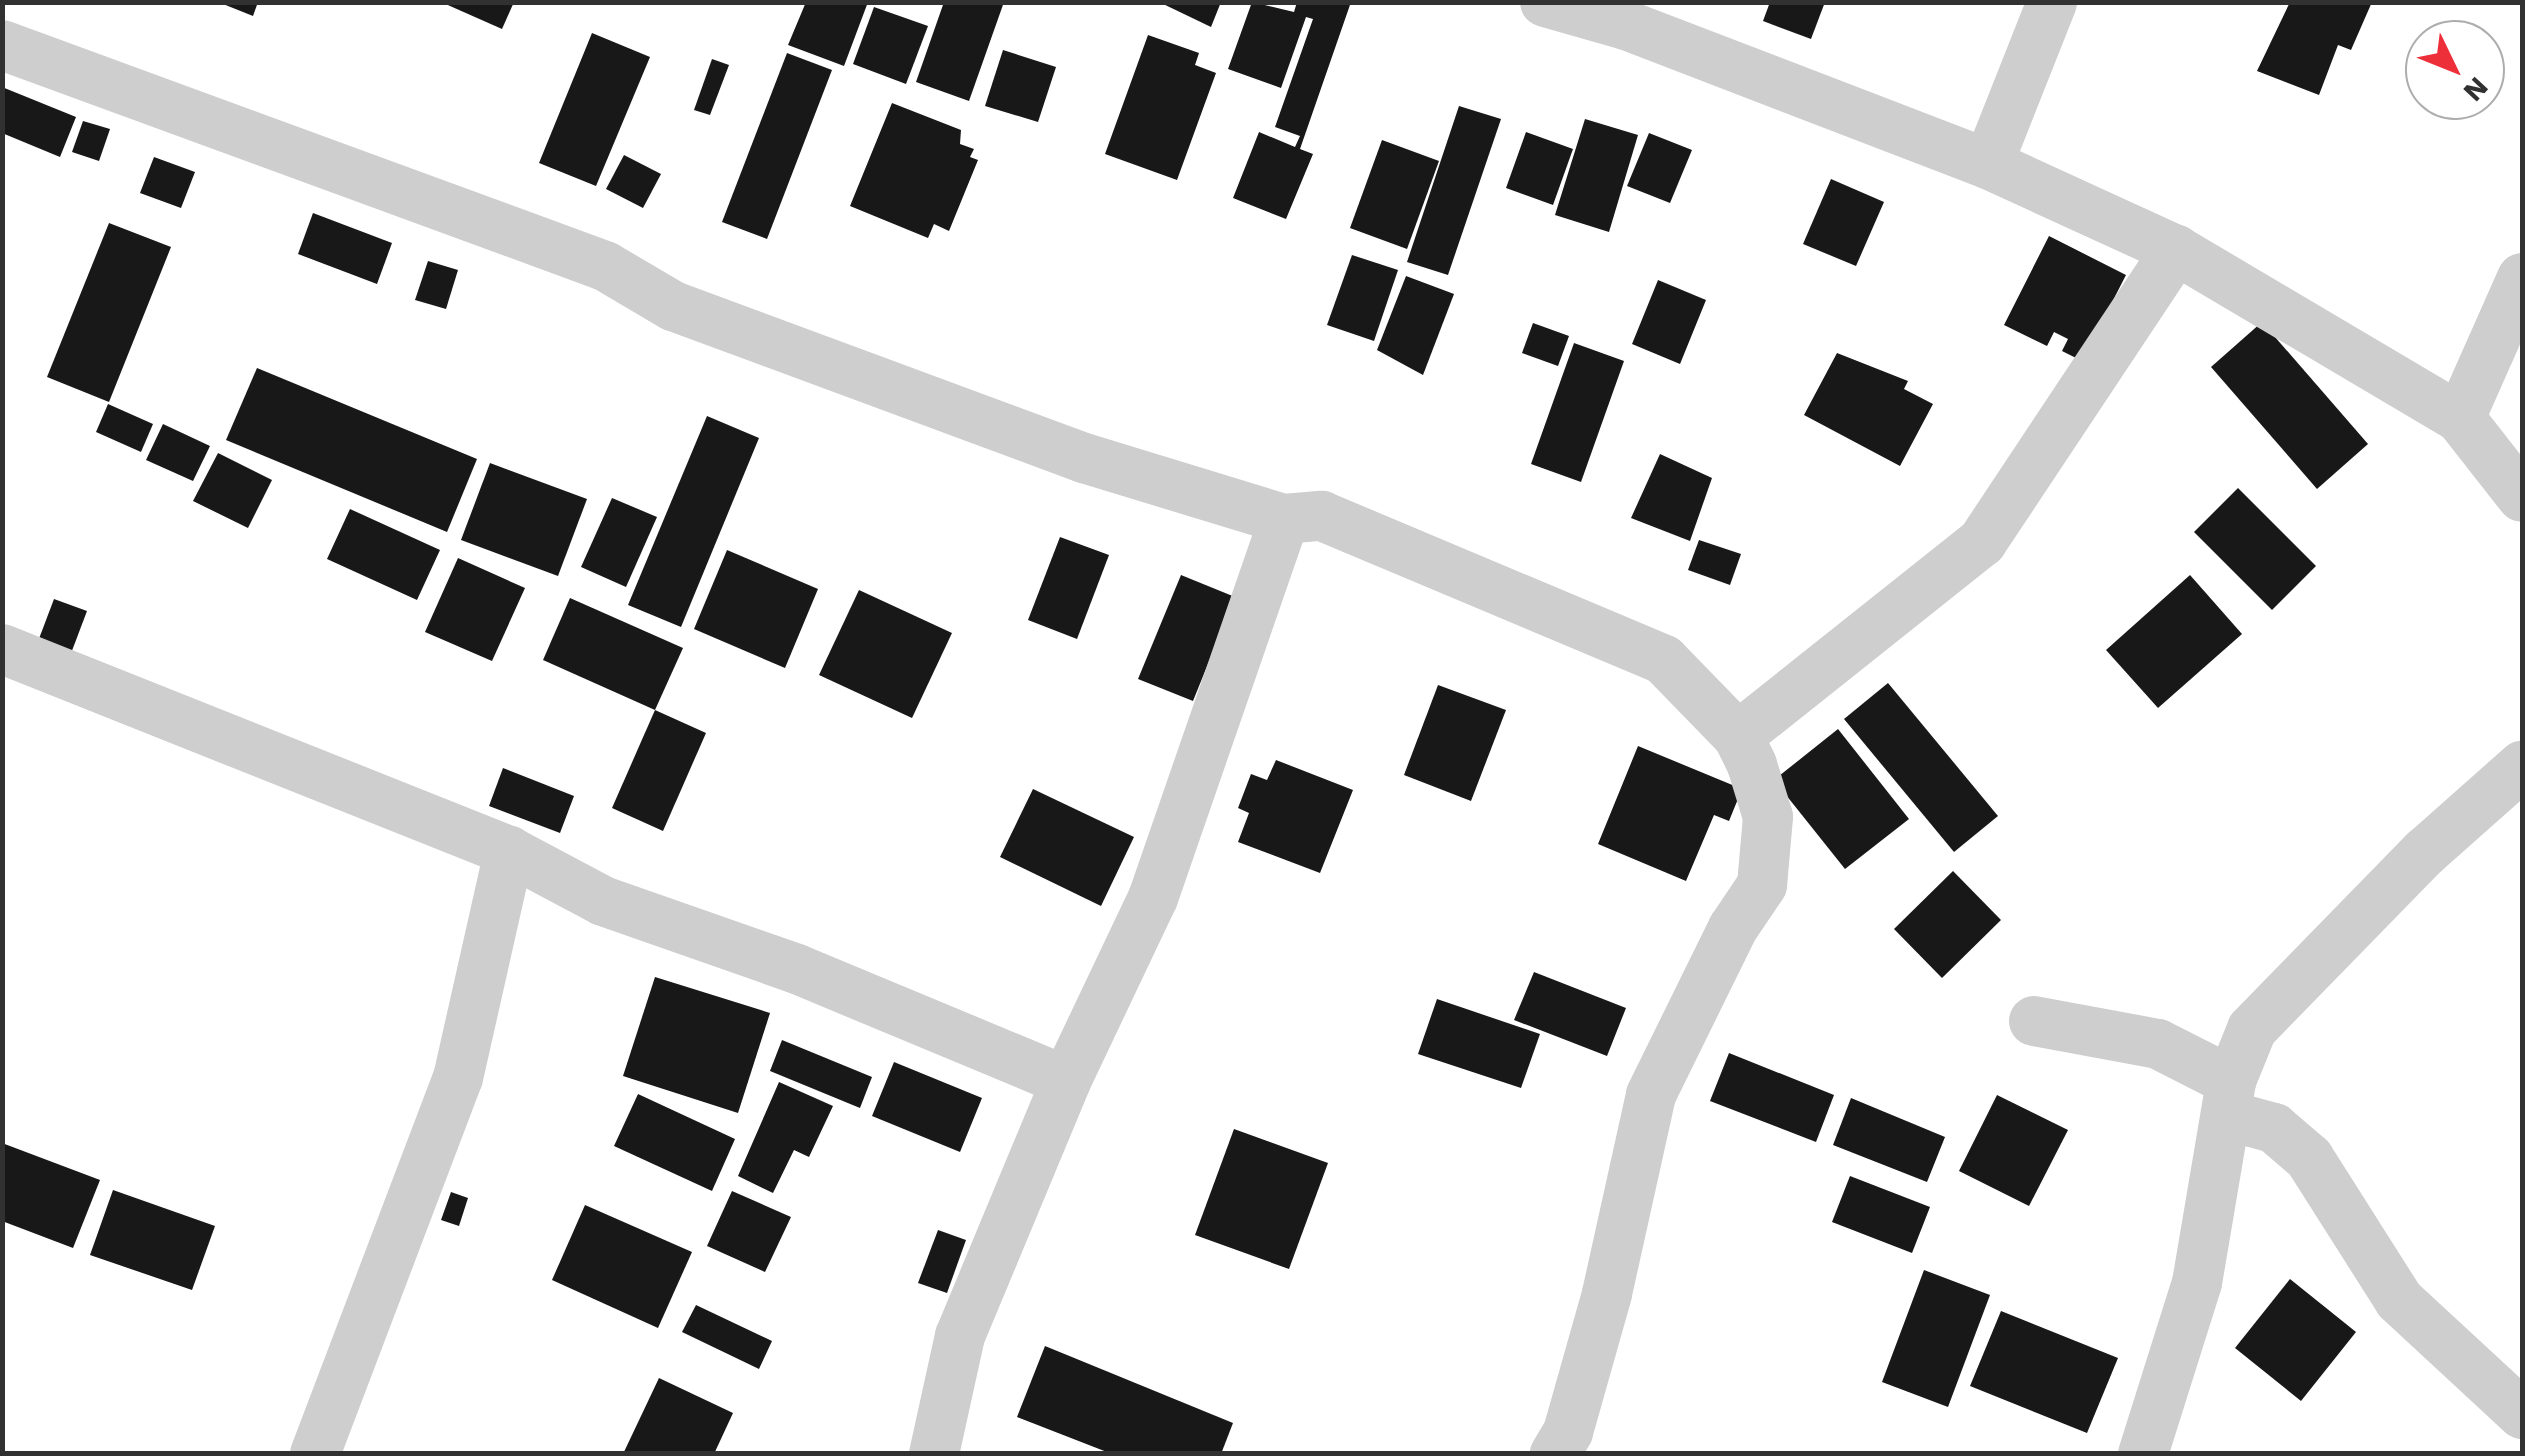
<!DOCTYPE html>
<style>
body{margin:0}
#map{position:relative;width:2525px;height:1456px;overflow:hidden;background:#fff;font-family:"Work Sans",sans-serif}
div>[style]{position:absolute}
.building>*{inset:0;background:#181818}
.street>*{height:50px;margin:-25px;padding:0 25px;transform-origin:25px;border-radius:25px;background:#cecece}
span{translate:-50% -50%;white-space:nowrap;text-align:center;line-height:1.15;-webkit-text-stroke:10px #fff;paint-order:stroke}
.frame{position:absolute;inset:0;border:5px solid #313131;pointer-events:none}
.north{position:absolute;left:2405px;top:20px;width:100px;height:100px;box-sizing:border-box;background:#fff;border:2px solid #adadad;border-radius:50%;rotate:133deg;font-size:28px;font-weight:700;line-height:40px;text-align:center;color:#313131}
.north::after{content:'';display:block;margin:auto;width:35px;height:45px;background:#ed2f3a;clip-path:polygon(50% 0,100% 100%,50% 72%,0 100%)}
</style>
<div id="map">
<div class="building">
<div style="clip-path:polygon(218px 2px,258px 2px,253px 16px)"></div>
<div style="clip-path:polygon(441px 2px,514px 2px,502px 29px)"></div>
<div style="clip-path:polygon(806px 2px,868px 2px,844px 66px,788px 45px)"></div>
<div style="clip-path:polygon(944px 2px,1004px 2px,969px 101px,916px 82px)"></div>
<div style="clip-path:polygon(1159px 2px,1221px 2px,1211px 27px)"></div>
<div style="clip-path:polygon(1252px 2px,1294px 12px,1297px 2px,1351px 2px,1300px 149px,1313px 154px,1286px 219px,1233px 198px,1259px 132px,1295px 147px,1300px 136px,1275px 127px,1313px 19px,1306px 17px,1281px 88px,1228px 69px)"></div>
<div style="clip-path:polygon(1770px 2px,1825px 2px,1811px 39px,1763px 21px)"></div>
<div style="clip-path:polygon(2290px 2px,2372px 2px,2351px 50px,2338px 45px,2319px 95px,2257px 71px)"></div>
<div style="clip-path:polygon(874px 7px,928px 26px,906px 84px,853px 64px)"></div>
<div style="clip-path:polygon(592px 33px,650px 57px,596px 186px,539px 163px)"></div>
<div style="clip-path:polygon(1148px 35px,1199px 53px,1195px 65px,1216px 73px,1177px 180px,1105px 154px)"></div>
<div style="clip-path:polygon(1003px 50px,1056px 67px,1038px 122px,985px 106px)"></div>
<div style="clip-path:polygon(787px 53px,832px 70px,767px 239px,722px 222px)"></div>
<div style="clip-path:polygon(712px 59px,729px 65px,710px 115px,694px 110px)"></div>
<div style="clip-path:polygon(2px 87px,76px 117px,60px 157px,2px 133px)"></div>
<div style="clip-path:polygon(892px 103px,961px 130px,960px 144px,974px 149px,970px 157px,978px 160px,949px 231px,934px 224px,928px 238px,850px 206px)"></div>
<div style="clip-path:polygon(1459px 106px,1501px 119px,1448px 275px,1407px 262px)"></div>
<div style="clip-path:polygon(1585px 119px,1638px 135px,1609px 232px,1555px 215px)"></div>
<div style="clip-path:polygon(83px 121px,110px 129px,99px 161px,72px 152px)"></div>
<div style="clip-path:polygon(1526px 132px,1573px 149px,1553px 205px,1506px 188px)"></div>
<div style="clip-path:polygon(1649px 133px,1692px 150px,1670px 203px,1627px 186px)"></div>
<div style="clip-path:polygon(1382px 140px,1439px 161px,1407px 249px,1350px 228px)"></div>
<div style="clip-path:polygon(624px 155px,661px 174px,643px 208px,606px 189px)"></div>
<div style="clip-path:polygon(154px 157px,195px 172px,181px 208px,140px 193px)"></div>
<div style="clip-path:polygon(1831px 179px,1884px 202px,1856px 266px,1803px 244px)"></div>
<div style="clip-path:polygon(313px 213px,392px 243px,377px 284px,298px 254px)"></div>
<div style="clip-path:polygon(109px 223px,171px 247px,109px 402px,47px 377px)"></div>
<div style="clip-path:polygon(2049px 236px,2126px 275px,2082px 361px,2062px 351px,2068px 339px,2054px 332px,2047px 346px,2004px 325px)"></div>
<div style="clip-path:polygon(1352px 255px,1398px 270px,1374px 341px,1327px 325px)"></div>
<div style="clip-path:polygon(428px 261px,458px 270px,446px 309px,415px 300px)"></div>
<div style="clip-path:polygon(1406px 276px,1454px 294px,1423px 375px,1377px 350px)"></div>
<div style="clip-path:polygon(1658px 280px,1706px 300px,1680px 364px,1632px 344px)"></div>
<div style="clip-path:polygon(2262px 322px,2368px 444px,2317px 489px,2211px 367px)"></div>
<div style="clip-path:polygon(1533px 323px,1569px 336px,1558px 366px,1522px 353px)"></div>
<div style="clip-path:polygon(1574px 343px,1624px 361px,1581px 482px,1531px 464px)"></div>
<div style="clip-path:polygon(1837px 353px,1908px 381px,1904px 389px,1933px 404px,1900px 466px,1804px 415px)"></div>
<div style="clip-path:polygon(257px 368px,477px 459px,447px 532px,226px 440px)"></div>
<div style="clip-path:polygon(108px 404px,153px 424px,141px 452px,96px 432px)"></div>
<div style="clip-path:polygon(707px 416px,759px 438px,681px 627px,628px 605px)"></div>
<div style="clip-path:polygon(163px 424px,210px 446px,193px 481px,146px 460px)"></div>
<div style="clip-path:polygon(218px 453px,272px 480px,248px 528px,193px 501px)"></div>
<div style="clip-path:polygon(1660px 454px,1712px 478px,1690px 541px,1631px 518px)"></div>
<div style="clip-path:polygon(490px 463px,587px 499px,558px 576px,461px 540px)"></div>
<div style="clip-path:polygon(2238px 488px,2316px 566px,2272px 610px,2194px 532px)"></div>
<div style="clip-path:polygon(612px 498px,657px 517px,626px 587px,581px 567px)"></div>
<div style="clip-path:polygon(350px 509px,440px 550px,417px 600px,327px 559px)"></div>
<div style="clip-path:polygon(1060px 537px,1109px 555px,1077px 639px,1028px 620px)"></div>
<div style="clip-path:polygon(1699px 540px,1741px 554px,1730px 585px,1688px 570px)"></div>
<div style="clip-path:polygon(727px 550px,818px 589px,785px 668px,694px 629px)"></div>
<div style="clip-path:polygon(458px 558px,525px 588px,492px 661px,425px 632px)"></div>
<div style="clip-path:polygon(1181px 575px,1235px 597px,1193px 701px,1138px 679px)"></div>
<div style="clip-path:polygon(2190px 575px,2242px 634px,2158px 708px,2106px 650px)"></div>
<div style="clip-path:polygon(859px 590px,952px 633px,912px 718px,819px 675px)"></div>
<div style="clip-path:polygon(570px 598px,683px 648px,655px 710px,543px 660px)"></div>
<div style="clip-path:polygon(54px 599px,87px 611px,70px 656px,37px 644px)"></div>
<div style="clip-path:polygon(1888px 683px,1998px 816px,1954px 852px,1844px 719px)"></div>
<div style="clip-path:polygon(1438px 685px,1506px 710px,1471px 801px,1404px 775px)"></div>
<div style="clip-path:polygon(655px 710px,706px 733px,663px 831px,612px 808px)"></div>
<div style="clip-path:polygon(1838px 729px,1909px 819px,1845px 869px,1774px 780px)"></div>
<div style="clip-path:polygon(1638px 746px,1742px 789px,1729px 821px,1714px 815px,1686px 881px,1598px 844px)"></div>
<div style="clip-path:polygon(1276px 760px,1353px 790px,1320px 873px,1238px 842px,1249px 813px,1238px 808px,1251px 774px,1267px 780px)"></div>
<div style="clip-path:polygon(503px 768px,574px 796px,560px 833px,489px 806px)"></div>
<div style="clip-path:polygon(1033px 789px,1134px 837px,1101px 906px,1000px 857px)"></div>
<div style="clip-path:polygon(1953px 871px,2001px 920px,1942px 978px,1894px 929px)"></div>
<div style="clip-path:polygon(1534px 972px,1626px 1008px,1607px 1056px,1514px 1020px)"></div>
<div style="clip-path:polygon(655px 977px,770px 1013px,738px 1113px,623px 1076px)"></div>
<div style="clip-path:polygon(1437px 999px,1540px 1034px,1521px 1088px,1418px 1054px)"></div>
<div style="clip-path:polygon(782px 1040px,872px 1077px,860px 1108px,770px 1071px)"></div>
<div style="clip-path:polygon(1729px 1053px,1834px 1095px,1816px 1142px,1710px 1101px)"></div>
<div style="clip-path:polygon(894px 1062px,982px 1098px,960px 1152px,872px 1116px)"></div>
<div style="clip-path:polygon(779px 1082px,833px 1106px,809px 1157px,794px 1150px,773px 1193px,738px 1176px)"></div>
<div style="clip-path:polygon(638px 1094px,735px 1139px,712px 1191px,614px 1146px)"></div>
<div style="clip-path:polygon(1997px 1095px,2068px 1130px,2029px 1206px,1959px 1171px)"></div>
<div style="clip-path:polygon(1851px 1098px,1945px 1137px,1927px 1182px,1833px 1145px)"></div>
<div style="clip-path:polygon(1234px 1129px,1328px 1163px,1289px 1269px,1195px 1235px)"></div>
<div style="clip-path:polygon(2px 1143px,100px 1180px,73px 1248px,2px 1221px)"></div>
<div style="clip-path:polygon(1850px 1176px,1930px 1207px,1912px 1253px,1832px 1222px)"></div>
<div style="clip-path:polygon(113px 1190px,215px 1226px,192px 1290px,90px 1255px)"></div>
<div style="clip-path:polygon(732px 1191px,791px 1217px,765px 1272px,707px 1246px)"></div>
<div style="clip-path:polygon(451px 1192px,468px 1198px,459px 1226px,441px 1220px)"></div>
<div style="clip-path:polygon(585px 1205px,692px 1252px,658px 1328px,552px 1280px)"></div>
<div style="clip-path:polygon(938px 1230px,966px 1240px,947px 1293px,918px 1283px)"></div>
<div style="clip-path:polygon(1924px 1270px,1990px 1295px,1948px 1407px,1882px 1382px)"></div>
<div style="clip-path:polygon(2290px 1279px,2356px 1332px,2301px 1401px,2235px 1348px)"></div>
<div style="clip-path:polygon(696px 1305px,772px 1341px,759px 1369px,682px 1332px)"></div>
<div style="clip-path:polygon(2001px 1311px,2118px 1358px,2087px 1433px,1970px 1386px)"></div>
<div style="clip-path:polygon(1045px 1346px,1233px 1423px,1221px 1454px,1112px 1454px,1017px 1417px)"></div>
<div style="clip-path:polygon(659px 1378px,733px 1413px,714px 1454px,623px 1454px)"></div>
</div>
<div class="street">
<div style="left:1545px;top:2px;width:84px;rotate:15.9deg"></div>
<div style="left:1626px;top:25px;width:388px;rotate:21deg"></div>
<div style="left:1988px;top:164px;width:207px;rotate:24.6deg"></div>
<div style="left:2176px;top:250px;width:330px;rotate:30.6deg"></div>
<div style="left:2460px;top:418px;width:100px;rotate:51.9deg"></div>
<div style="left:2px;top:45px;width:642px;rotate:20.13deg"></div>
<div style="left:605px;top:266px;width:79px;rotate:30.5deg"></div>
<div style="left:673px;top:306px;width:438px;rotate:20.3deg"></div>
<div style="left:1084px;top:458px;width:209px;rotate:17deg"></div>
<div style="left:1284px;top:519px;width:38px;rotate:-5deg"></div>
<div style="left:1322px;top:516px;width:371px;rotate:22.8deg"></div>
<div style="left:1664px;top:660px;width:106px;rotate:45.8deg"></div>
<div style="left:1738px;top:736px;width:32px;rotate:64deg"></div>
<div style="left:1752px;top:765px;width:54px;rotate:72.9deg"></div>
<div style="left:1768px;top:817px;width:68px;rotate:95deg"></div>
<div style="left:1762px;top:885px;width:52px;rotate:124deg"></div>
<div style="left:1733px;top:928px;width:186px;rotate:116.2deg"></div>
<div style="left:1651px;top:1095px;width:204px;rotate:102.5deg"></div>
<div style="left:1607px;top:1294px;width:143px;rotate:105.8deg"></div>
<div style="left:1568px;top:1432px;width:26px;rotate:121deg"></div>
<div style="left:1988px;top:164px;width:174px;rotate:-68.4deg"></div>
<div style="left:2460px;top:418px;width:153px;rotate:-66.1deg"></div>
<div style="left:2px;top:649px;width:546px;rotate:21.72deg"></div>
<div style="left:509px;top:851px;width:106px;rotate:28deg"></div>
<div style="left:603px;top:901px;width:206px;rotate:19.3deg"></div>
<div style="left:797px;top:969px;width:291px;rotate:22.6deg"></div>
<div style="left:1738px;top:736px;width:312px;rotate:-38.5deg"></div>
<div style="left:1982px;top:542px;width:351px;rotate:-56.4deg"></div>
<div style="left:2034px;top:1021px;width:126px;rotate:10.5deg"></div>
<div style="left:2158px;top:1044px;width:82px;rotate:26.9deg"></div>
<div style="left:2226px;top:1115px;width:50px;rotate:15.2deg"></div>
<div style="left:2274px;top:1128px;width:46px;rotate:40.6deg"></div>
<div style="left:2309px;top:1158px;width:168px;rotate:57.6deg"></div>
<div style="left:2399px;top:1300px;width:168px;rotate:42.8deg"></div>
<div style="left:315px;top:1454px;width:402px;rotate:-69.2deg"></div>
<div style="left:458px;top:1078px;width:233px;rotate:-77.3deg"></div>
<div style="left:934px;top:1454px;width:121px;rotate:-77.6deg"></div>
<div style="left:960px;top:1336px;width:276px;rotate:-67.4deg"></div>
<div style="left:1066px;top:1081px;width:203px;rotate:-64.6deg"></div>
<div style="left:1153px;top:898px;width:401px;rotate:-70.9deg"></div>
<div style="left:2143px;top:1454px;width:179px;rotate:-72.5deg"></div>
<div style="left:2197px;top:1283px;width:205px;rotate:-80.4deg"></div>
<div style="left:2231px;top:1081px;width:56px;rotate:-68deg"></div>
<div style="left:2252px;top:1029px;width:248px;rotate:-45.7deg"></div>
<div style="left:2425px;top:852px;width:130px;rotate:-41.6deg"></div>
</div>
<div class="frame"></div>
<div class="north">N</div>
</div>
